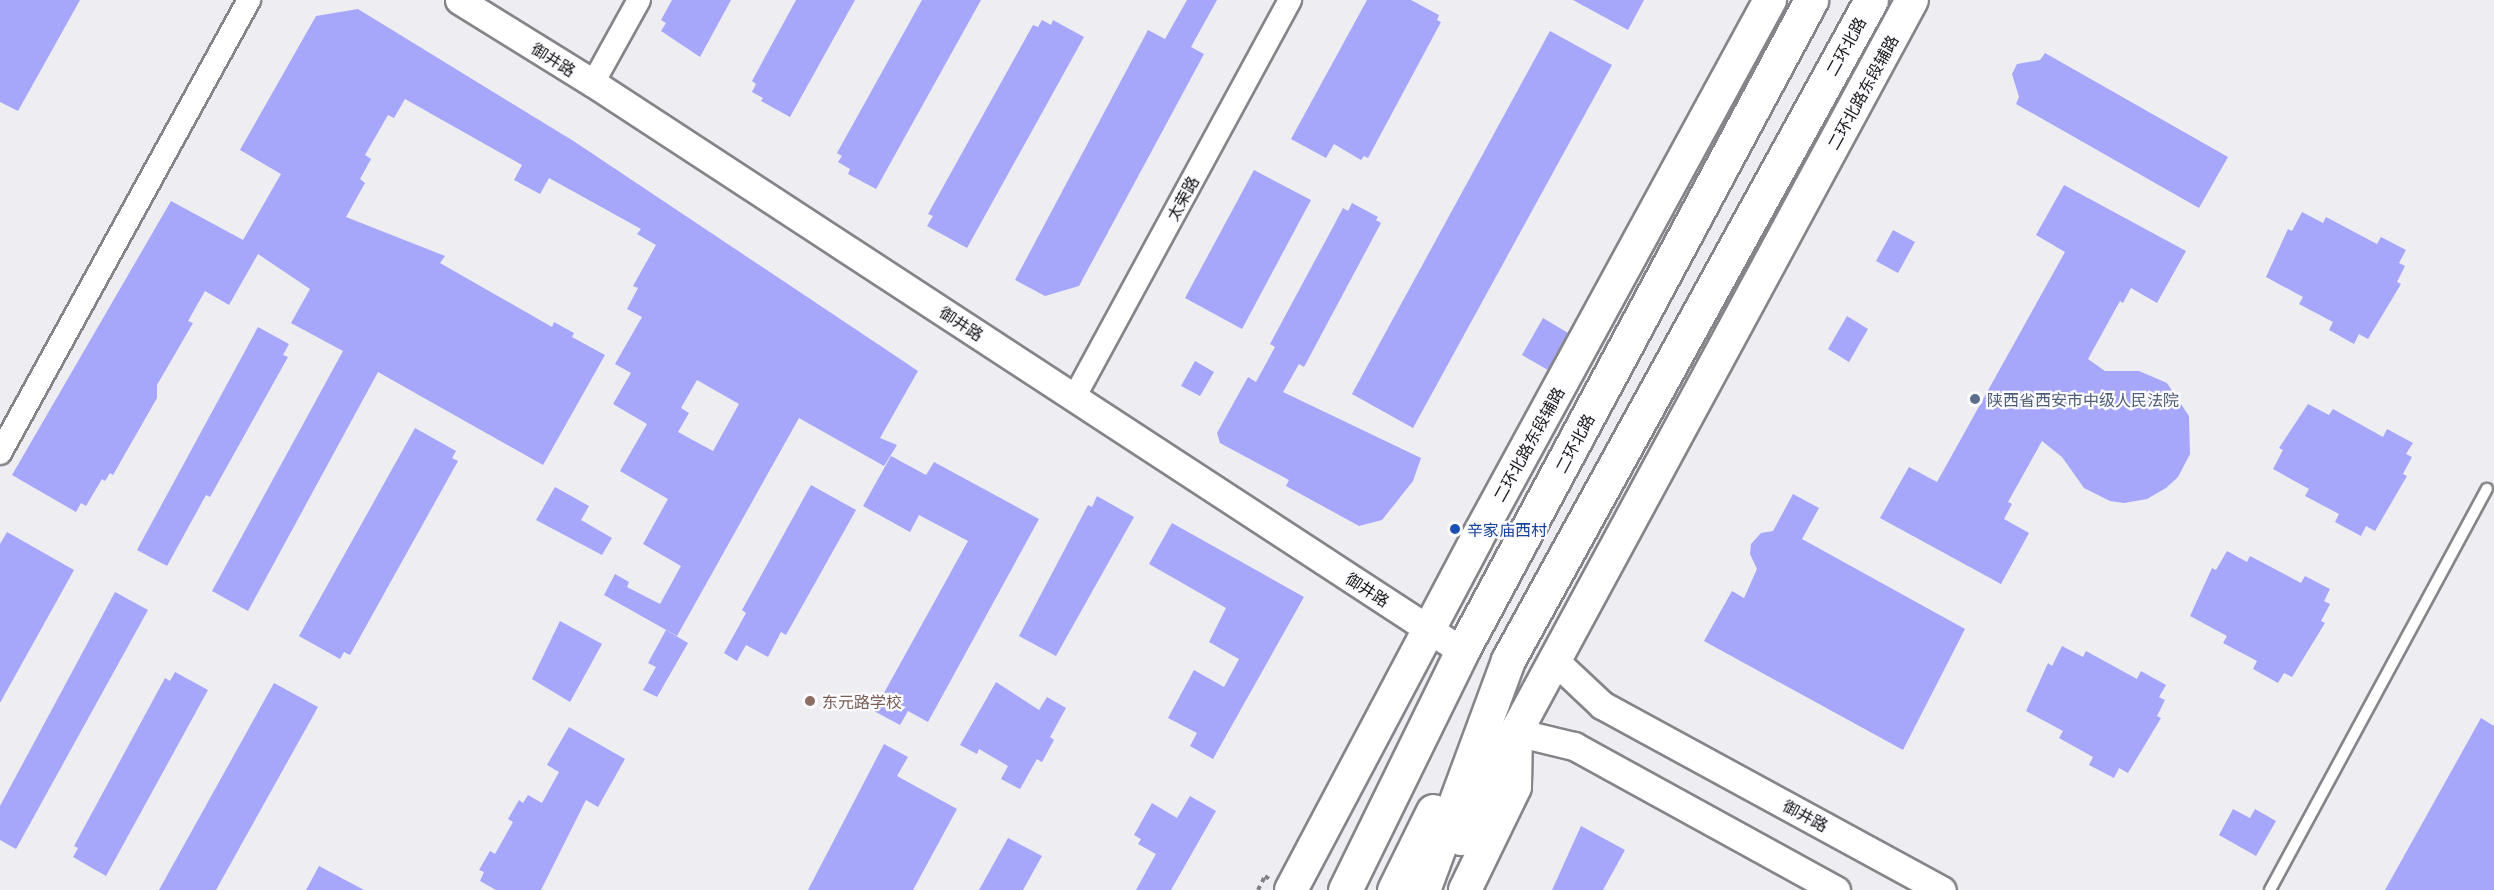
<!DOCTYPE html>
<meta charset="utf-8">
<style>
body{margin:0}
#map{position:relative;width:2494px;height:890px;overflow:hidden;background:#eeeef2;font-family:Literata,"Noto Sans SC",serif}
div>[style]{position:absolute}
.building>*{inset:0;background:#a6a6fb}
.path>*{height:4px;margin-top:-2px;transform-origin:0;background:repeating-linear-gradient(90deg,#818184 0 4.5px,transparent 0 9px)}
.roads{filter:drop-shadow(2px 0 #858589) drop-shadow(-2px 0 #858589) drop-shadow(0 2px #858589) drop-shadow(0 -2px #858589)}
.service>*{height:10px;margin:-5px;padding:0 5px;transform-origin:5px;border-radius:5px;background:#fff}
.minor>*{height:22px;margin:-11px;padding:0 11px;transform-origin:11px;border-radius:11px;background:#fff}
.tertiary>*{height:27px;margin:-13.5px;padding:0 13.5px;transform-origin:13.5px;border-radius:13.5px;background:#fff}
.secondary>*{height:32px;margin:-16px;padding:0 16px;transform-origin:16px;border-radius:16px;background:#fff}
.trunk>*{height:33px;margin:-16.5px;padding:0 16.5px;transform-origin:16.5px;border-radius:16.5px;background:#fff}
.dots>*{width:16px;height:16px;translate:-50% -50%;box-sizing:border-box;border:3px solid #fcfbff;border-radius:50%}
span{translate:-50% -50%;white-space:nowrap;text-align:center;line-height:1.15;-webkit-text-stroke:4.5px #fcfbff;paint-order:stroke}
.street-label{font-size:16px;color:#171719}
.service-label{font-size:16px;color:#4e5e75}
.left{translate:0 -50%;text-align:left}
.transit-label{font-size:16px;color:#164399}
.education-label{font-size:16px;color:#785e54}
</style>
<div id="map">
<div class="building">
<div style="clip-path:polygon(0 0,80px 0,18px 111px,0 102px)"></div>
<div style="clip-path:polygon(672px 0,731px 0,700px 57px,661px 31px,666px 23px,661px 20px)"></div>
<div style="clip-path:polygon(796px 0,855px 0,790px 117px,761px 101px,763px 98px,752px 92px,756px 84px,752px 81px)"></div>
<div style="clip-path:polygon(922px 0,981px 0,876px 189px,848px 174px,850px 169px,838px 162px,842px 156px,837px 153px)"></div>
<div style="clip-path:polygon(1187px 0,1217px 0,1191px 47px,1204px 54px,1079px 286px,1045px 296px,1015px 280px,1148px 30px,1165px 39px)"></div>
<div style="clip-path:polygon(1367px 0,1411px 0,1439px 15px,1437px 20px,1441px 22px,1368px 158px,1364px 156px,1361px 160px,1334px 144px,1326px 158px,1291px 139px)"></div>
<div style="clip-path:polygon(1573px 0,1644px 0,1628px 30px)"></div>
<div style="clip-path:polygon(evenodd,358px 9px,575px 142px,918px 371px,880px 438px,897px 445px,884px 466px,799px 418px,677px 636px,604px 595px,615px 574px,629px 582px,627px 587px,660px 604px,681px 566px,643px 544px,668px 499px,620px 471px,647px 424px,613px 404px,631px 373px,615px 364px,642px 317px,627px 309px,638px 288px,633px 286px,656px 245px,637px 234px,641px 229px,549px 178px,540px 194px,514px 180px,522px 165px,405px 99px,394px 118px,388px 115px,365px 155px,371px 159px,360px 179px,365px 183px,346px 217px,445px 256px,440px 263px,552px 327px,554px 322px,574px 333px,572px 337px,605px 355px,543px 465px,378px 372px,248px 611px,212px 591px,343px 351px,291px 323px,310px 289px,258px 254px,229px 305px,205px 291px,188px 321px,193px 323px,157px 385px,157px 398px,113px 475px,110px 473px,105px 481px,102px 479px,86px 506px,81px 503px,76px 512px,12px 475px,171px 201px,243px 240px,281px 174px,240px 150px,316px 16px,358px 9px,697px 380px,739px 404px,713px 451px,678px 432px,689px 413px,681px 408px,697px 380px)"></div>
<div style="clip-path:polygon(1042px 20px,1051px 25px,1053px 20px,1084px 37px,967px 248px,927px 226px,933px 216px,928px 214px,1033px 25px,1038px 27px)"></div>
<div style="clip-path:polygon(1550px 31px,1612px 65px,1413px 428px,1352px 394px)"></div>
<div style="clip-path:polygon(2045px 53px,2228px 157px,2199px 208px,2016px 104px,2019px 97px,2012px 74px,2017px 64px,2040px 60px)"></div>
<div style="clip-path:polygon(1254px 170px,1311px 200px,1242px 329px,1185px 298px)"></div>
<div style="clip-path:polygon(2064px 185px,2186px 251px,2157px 303px,2131px 288px,2123px 303px,2120px 301px,2088px 359px,2105px 371px,2139px 371px,2167px 383px,2189px 416px,2190px 454px,2178px 477px,2166px 488px,2147px 499px,2124px 503px,2110px 501px,2084px 488px,2062px 457px,2042px 441px,2008px 502px,2012px 504px,2004px 519px,2029px 533px,2001px 584px,1880px 518px,1909px 467px,1937px 482px,2065px 252px,2036px 235px)"></div>
<div style="clip-path:polygon(1352px 203px,1378px 217px,1376px 220px,1381px 223px,1304px 367px,1299px 364px,1283px 392px,1421px 458px,1413px 481px,1382px 520px,1359px 526px,1286px 486px,1289px 480px,1220px 443px,1217px 433px,1248px 377px,1256px 382px,1275px 347px,1270px 344px,1333px 227px,1343px 208px,1348px 211px)"></div>
<div style="clip-path:polygon(2302px 212px,2323px 223px,2326px 217px,2377px 244px,2381px 237px,2406px 250px,2399px 263px,2405px 266px,2397px 282px,2401px 284px,2368px 339px,2359px 334px,2354px 344px,2329px 330px,2333px 322px,2299px 304px,2303px 297px,2266px 277px,2288px 229px,2292px 231px)"></div>
<div style="clip-path:polygon(1893px 230px,1915px 242px,1898px 273px,1876px 261px)"></div>
<div style="clip-path:polygon(1847px 316px,1868px 329px,1849px 362px,1828px 349px)"></div>
<div style="clip-path:polygon(1543px 318px,1568px 333px,1548px 370px,1522px 355px)"></div>
<div style="clip-path:polygon(258px 327px,289px 344px,283px 355px,288px 357px,210px 497px,206px 495px,167px 566px,137px 550px)"></div>
<div style="clip-path:polygon(1195px 361px,1214px 372px,1200px 396px,1181px 386px)"></div>
<div style="clip-path:polygon(2308px 404px,2329px 415px,2333px 409px,2383px 437px,2387px 429px,2413px 443px,2406px 454px,2412px 457px,2403px 474px,2407px 476px,2375px 531px,2366px 526px,2361px 536px,2335px 522px,2339px 514px,2305px 496px,2309px 489px,2273px 469px,2283px 450px,2279px 448px)"></div>
<div style="clip-path:polygon(415px 428px,456px 451px,452px 458px,458px 461px,350px 655px,344px 652px,340px 659px,299px 636px)"></div>
<div style="clip-path:polygon(891px 456px,926px 475px,934px 462px,1039px 519px,928px 722px,908px 711px,900px 725px,874px 711px,968px 541px,919px 515px,910px 532px,863px 506px)"></div>
<div style="clip-path:polygon(811px 485px,856px 510px,786px 635px,781px 632px,768px 657px,746px 645px,737px 661px,724px 653px,746px 613px,742px 610px)"></div>
<div style="clip-path:polygon(555px 487px,589px 506px,581px 520px,612px 538px,602px 555px,536px 520px)"></div>
<div style="clip-path:polygon(1793px 494px,1819px 508px,1802px 539px,1965px 629px,1903px 750px,1704px 641px,1732px 591px,1744px 598px,1757px 569px,1750px 554px,1751px 544px,1761px 533px,1773px 531px)"></div>
<div style="clip-path:polygon(1097px 496px,1134px 517px,1056px 656px,1019px 636px,1088px 505px,1092px 507px)"></div>
<div style="clip-path:polygon(1172px 523px,1304px 597px,1213px 759px,1190px 746px,1197px 733px,1168px 718px,1194px 670px,1224px 687px,1239px 659px,1209px 642px,1226px 608px,1149px 564px)"></div>
<div style="clip-path:polygon(7px 532px,74px 570px,0 703px,0 544px)"></div>
<div style="clip-path:polygon(2227px 551px,2247px 562px,2250px 556px,2301px 583px,2305px 576px,2330px 589px,2324px 601px,2330px 604px,2321px 621px,2325px 623px,2292px 677px,2284px 673px,2278px 683px,2253px 669px,2257px 661px,2223px 643px,2227px 636px,2190px 616px,2212px 568px,2216px 570px)"></div>
<div style="clip-path:polygon(115px 592px,148px 610px,16px 849px,0 840px,0 806px)"></div>
<div style="clip-path:polygon(560px 621px,602px 644px,570px 702px,532px 679px)"></div>
<div style="clip-path:polygon(666px 630px,688px 643px,657px 697px,643px 690px,656px 667px,648px 663px)"></div>
<div style="clip-path:polygon(2062px 646px,2083px 657px,2086px 651px,2137px 679px,2141px 671px,2166px 685px,2159px 697px,2165px 700px,2157px 716px,2161px 718px,2128px 773px,2119px 768px,2114px 778px,2089px 765px,2093px 757px,2059px 738px,2063px 731px,2026px 711px,2048px 663px,2052px 666px)"></div>
<div style="clip-path:polygon(175px 672px,208px 690px,106px 876px,73px 857px,78px 848px,74px 846px,165px 678px,170px 681px)"></div>
<div style="clip-path:polygon(996px 682px,1039px 710px,1047px 697px,1066px 708px,1050px 737px,1054px 740px,1042px 762px,1037px 759px,1020px 789px,1001px 779px,1008px 766px,979px 749px,977px 754px,960px 745px)"></div>
<div style="clip-path:polygon(274px 683px,318px 707px,216px 890px,159px 890px)"></div>
<div style="clip-path:polygon(2481px 718px,2494px 726px,2494px 890px,2385px 890px)"></div>
<div style="clip-path:polygon(569px 727px,625px 759px,598px 807px,586px 800px,541px 890px,496px 890px,480px 881px,484px 872px,479px 870px,490px 851px,495px 854px,513px 822px,508px 819px,519px 800px,523px 803px,528px 795px,542px 803px,559px 772px,547px 765px)"></div>
<div style="clip-path:polygon(884px 744px,908px 757px,897px 776px,957px 809px,913px 890px,808px 890px)"></div>
<div style="clip-path:polygon(1190px 796px,1216px 811px,1171px 890px,1136px 890px,1156px 854px,1138px 844px,1141px 839px,1134px 835px,1152px 803px,1177px 818px)"></div>
<div style="clip-path:polygon(2233px 809px,2250px 818px,2255px 809px,2276px 821px,2256px 856px,2219px 835px)"></div>
<div style="clip-path:polygon(1581px 826px,1625px 850px,1603px 890px,1552px 890px)"></div>
<div style="clip-path:polygon(1008px 838px,1042px 856px,1023px 890px,979px 890px)"></div>
<div style="clip-path:polygon(319px 866px,364px 890px,306px 890px)"></div>
</div>
<div class="path">
<div style="left:1258px;top:890px;width:16px;rotate:-63deg"></div>
<div style="left:1265px;top:876px;width:5px;rotate:37deg"></div>
</div>
<div class="roads">
<div class="service">
<div style="left:2270px;top:890px;width:456px;rotate:-61.6deg"></div>
</div>
<div class="minor">
<div style="left:593px;top:83px;width:95px;rotate:-61deg"></div>
<div style="left:1075px;top:396px;width:451px;rotate:-61.5deg"></div>
<div style="left:0;top:453px;width:517px;rotate:-61.2deg"></div>
</div>
<div class="tertiary">
<div style="left:459px;top:0;width:158px;rotate:31.8deg"></div>
<div style="left:593px;top:83px;width:1038px;rotate:33.17deg"></div>
<div style="left:1553px;top:659px;width:67px;rotate:43.2deg"></div>
<div style="left:1602px;top:705px;width:387px;rotate:28.6deg"></div>
<div style="left:1516px;top:732px;width:60px;rotate:13.6deg"></div>
<div style="left:1574px;top:746px;width:299px;rotate:28.8deg"></div>
</div>
<div class="secondary">
<div style="left:1291px;top:890px;width:396px;rotate:-62.1deg"></div>
<div style="left:1476px;top:540px;width:615px;rotate:-61.43deg"></div>
<div style="left:1465px;top:890px;width:114px;rotate:-64.1deg"></div>
<div style="left:1515px;top:787px;width:55px;rotate:-89deg"></div>
<div style="left:1516px;top:732px;width:832px;rotate:-61.59deg"></div>
</div>
<div class="trunk">
<div style="left:1461px;top:838px;width:119px;rotate:-62.6deg"></div>
<div style="left:1345px;top:890px;width:266px;rotate:-63.9deg"></div>
<div style="left:1462px;top:651px;width:739px;rotate:-61.8deg"></div>
<div style="left:1394px;top:890px;width:88px;rotate:-63.7deg"></div>
<div style="left:1423px;top:890px;width:245px;rotate:-69.7deg"></div>
<div style="left:1508px;top:660px;width:753px;rotate:-61.19deg"></div>
</div>
</div>
<div class="dots">
<div style="left:1975px;top:399px;background:#5c6f8a"></div>
<div style="left:1455px;top:529px;background:#1a4fb4"></div>
<div style="left:810px;top:701px;background:#8d6e63"></div>
</div>
<div class="street-label">
<span style="left:1845px;top:46px;rotate:-61deg">二环北路</span>
<span style="left:554px;top:59px;rotate:32deg">御井路</span>
<span style="left:1862px;top:92px;rotate:-61deg">二环北路东段辅路</span>
<span style="left:1182px;top:198px;rotate:-61deg">太荣路</span>
<span style="left:962px;top:323px;rotate:33deg">御井路</span>
<span style="left:1574px;top:443px;rotate:-62deg">二环北路</span>
<span style="left:1528px;top:444px;rotate:-61deg">二环北路东段辅路</span>
<span style="left:1368px;top:589px;rotate:33deg">御井路</span>
<span style="left:1806px;top:815px;rotate:28deg">御井路</span>
</div>
<div class="service-label">
<span class="left" style="left:1987px;top:399px">陕西省西安市中级人民法院</span>
</div>
<div class="transit-label">
<span class="left" style="left:1467px;top:529px">辛家庙西村</span>
</div>
<div class="education-label">
<span class="left" style="left:822px;top:701px">东元路学校</span>
</div>
</div>
